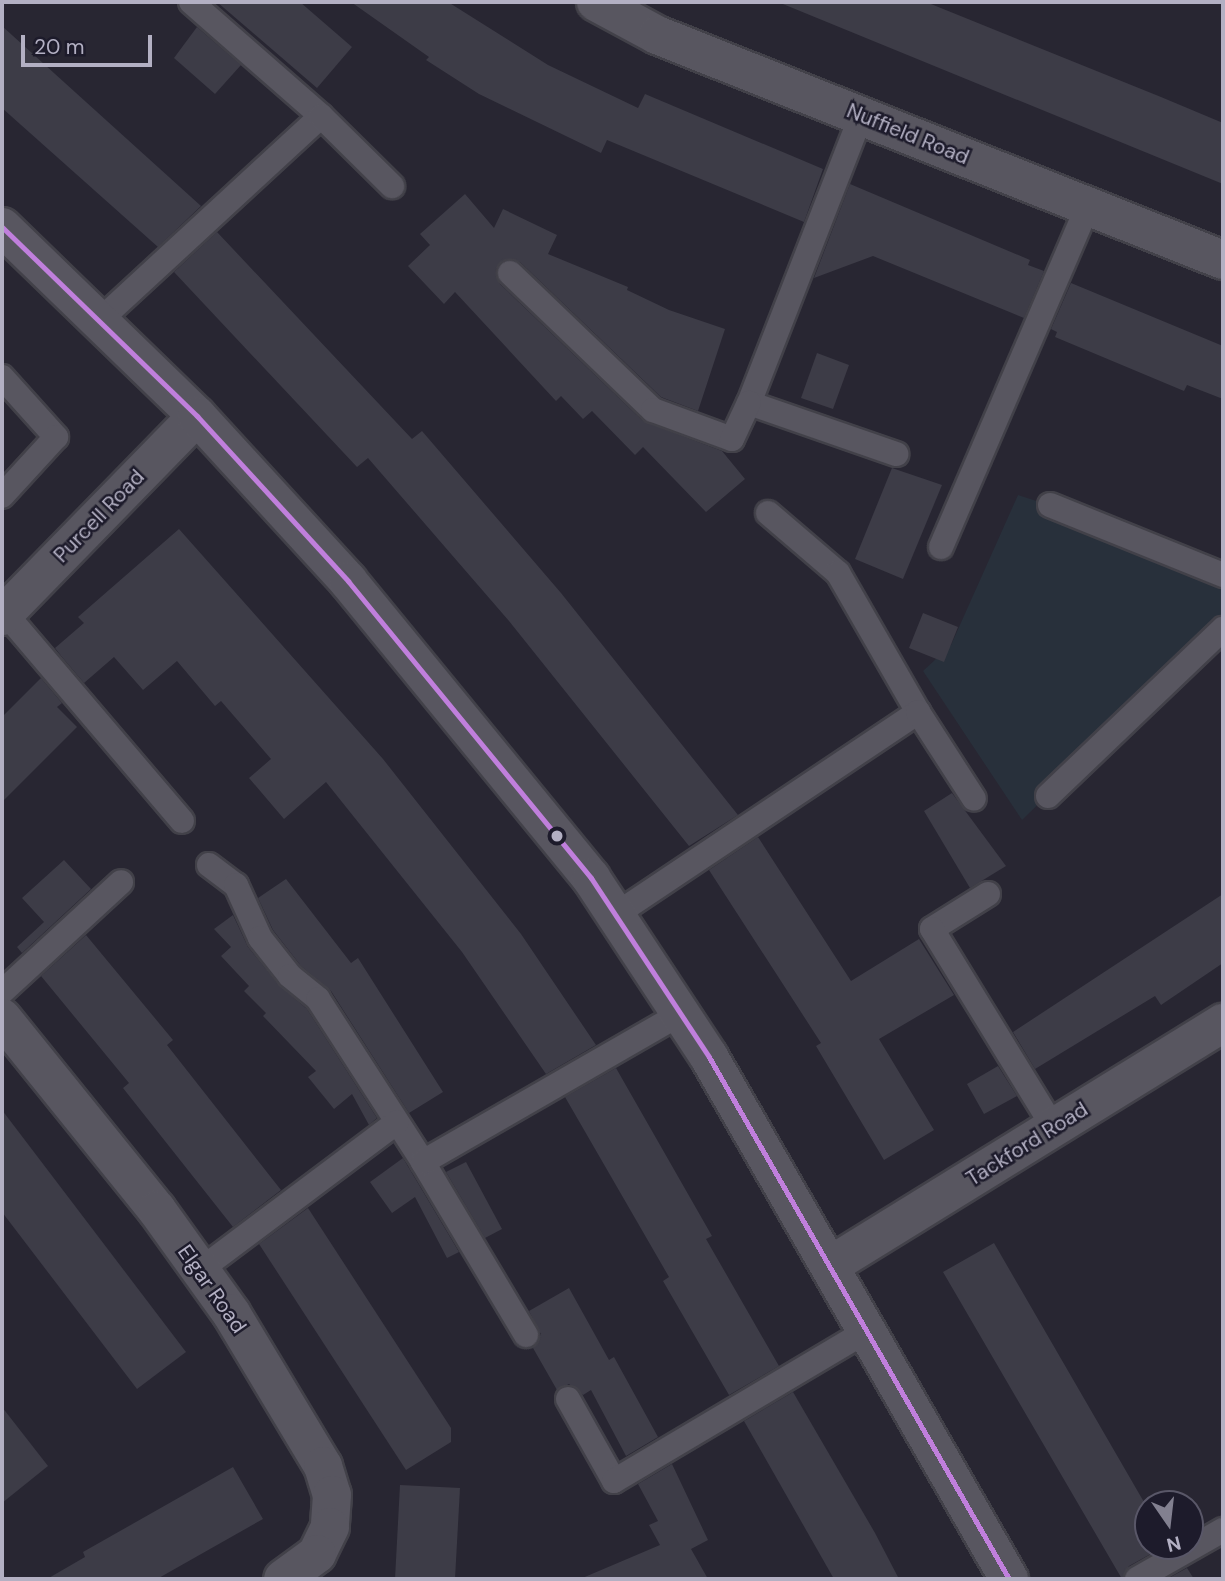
<!DOCTYPE html>
<style>
body{margin:0}
#map{position:relative;width:1225px;height:1581px;overflow:hidden;background:#282632;font-family:"DM Sans",sans-serif}
div>[style]{position:absolute}
.green>*{inset:0;background:#28303b}
.building>*{inset:0;background:#3d3c47}
.roads{filter:drop-shadow(2px 0 #424149) drop-shadow(-2px 0 #424149) drop-shadow(0 2px #424149) drop-shadow(0 -2px #424149)}
.service>*{height:24px;margin:-12px;padding:0 12px;transform-origin:12px;border-radius:12px;background:#585660}
.minor>*{height:38px;margin:-19px;padding:0 19px;transform-origin:19px;border-radius:19px;background:#585660}
.tertiary>*{height:38px;margin:-19px;padding:0 19px;transform-origin:19px;border-radius:19px;background:#585660}
.bus-1>*{height:5px;margin:-2.5px;padding:0 2.5px;transform-origin:2.5px;border-radius:2.5px;background:#c07fdc}
.dots>*{width:19px;height:19px;translate:-50% -50%;box-sizing:border-box;border:4px solid #1d1b2b;border-radius:50%}
span{translate:-50% -50%;white-space:nowrap;text-align:center;line-height:1.15;-webkit-text-stroke:5px #1d1b2b;paint-order:stroke}
.street-label{font-size:21px;color:#b3b0c3}
.frame{position:absolute;inset:0;border:4px solid #b3b0c3;pointer-events:none}
.north{position:absolute;left:1134px;top:1490px;width:70px;height:70px;box-sizing:border-box;background:#1d1b2b;border:2px solid #595768;border-radius:50%;rotate:166deg;font-size:19px;font-weight:700;line-height:28px;text-align:center;color:#b3b0c3}
.north::after{content:'';display:block;margin:auto;width:24px;height:32px;background:#828090;clip-path:polygon(50% 0,100% 100%,50% 72%,0 100%)}
.scale{position:absolute;left:21px;top:35px;width:131px;height:32px;box-sizing:border-box;border:4px solid #b3b0c3;border-top:0;padding-left:9px;font-size:21px;line-height:24px;white-space:nowrap;color:#b3b0c3;-webkit-text-stroke:5px #1d1b2b;paint-order:stroke}
</style>
<div id="map">
<div class="green">
<div style="clip-path:polygon(1018px 495px,1223px 562px,1223px 625px,1022px 820px,923px 671px,951px 645px)"></div>
</div>
<div class="building">
<div style="clip-path:polygon(217px 2px,300px 2px,352px 47px,317px 88px)"></div>
<div style="clip-path:polygon(351px 2px,448px 2px,548px 65px,638px 108px,645px 94px,823px 169px,804px 222px,607px 140px,601px 153px,479px 94px,426px 60px,429px 57px)"></div>
<div style="clip-path:polygon(778px 2px,926px 2px,1161px 97px,1223px 123px,1223px 184px)"></div>
<div style="clip-path:polygon(2px 26px,201px 206px,158px 247px,2px 108px)"></div>
<div style="clip-path:polygon(197px 27px,241px 65px,215px 94px,174px 58px)"></div>
<div style="clip-path:polygon(850px 184px,1030px 260px,1028px 265px,1044px 271px,1024px 318px,873px 256px,814px 278px)"></div>
<div style="clip-path:polygon(465px 194px,494px 228px,503px 209px,557px 235px,548px 254px,628px 287px,627px 290px,669px 310px,725px 329px,698px 411px,661px 397px,520px 262px,507px 259px,496px 269px,500px 284px,643px 421px,722px 451px,745px 479px,706px 512px,643px 447px,635px 455px,592px 411px,583px 419px,561px 396px,556px 401px,455px 292px,444px 304px,408px 266px,430px 245px,420px 234px)"></div>
<div style="clip-path:polygon(217px 232px,412px 439px,422px 431px,561px 593px,738px 815px,689px 846px,509px 621px,368px 458px,357px 467px,174px 272px)"></div>
<div style="clip-path:polygon(1071px 283px,1223px 346px,1223px 399px,1187px 385px,1184px 391px,1055px 337px,1057px 332px,1051px 329px)"></div>
<div style="clip-path:polygon(817px 353px,849px 365px,833px 409px,801px 398px)"></div>
<div style="clip-path:polygon(892px 468px,942px 485px,903px 579px,855px 559px)"></div>
<div style="clip-path:polygon(179px 529px,383px 759px,521px 934px,596px 1045px,546px 1074px,462px 952px,326px 782px,284px 819px,249px 778px,271px 759px,221px 701px,215px 706px,177px 661px,143px 690px,114px 657px,84px 683px,62px 657px,55px 648px,84px 623px,78px 617px)"></div>
<div style="clip-path:polygon(923px 613px,958px 627px,944px 662px,909px 648px)"></div>
<div style="clip-path:polygon(41px 678px,62px 703px,57px 707px,77px 727px,2px 802px,2px 717px)"></div>
<div style="clip-path:polygon(952px 793px,1006px 866px,970px 888px,924px 811px)"></div>
<div style="clip-path:polygon(758px 837px,851px 981px,919px 939px,954px 995px,879px 1039px,934px 1130px,884px 1160px,816px 1046px,821px 1043px,709px 870px)"></div>
<div style="clip-path:polygon(64px 860px,91px 889px,22px 953px,17px 947px,44px 922px,22px 898px)"></div>
<div style="clip-path:polygon(286px 879px,351px 963px,358px 958px,443px 1092px,409px 1113px,331px 991px,301px 966px,273px 930px,258px 898px)"></div>
<div style="clip-path:polygon(1223px 894px,1223px 963px,1161px 1005px,1155px 996px,1035px 1069px,1013px 1032px)"></div>
<div style="clip-path:polygon(233px 915px,248px 947px,279px 985px,307px 1009px,377px 1118px,369px 1125px,352px 1094px,334px 1109px,308px 1077px,316px 1071px,263px 1016px,266px 1013px,244px 991px,249px 986px,221px 956px,231px 947px,214px 929px)"></div>
<div style="clip-path:polygon(86px 935px,173px 1040px,167px 1045px,281px 1190px,233px 1227px,123px 1088px,129px 1083px,41px 976px)"></div>
<div style="clip-path:polygon(998px 1066px,1017px 1096px,984px 1114px,967px 1084px)"></div>
<div style="clip-path:polygon(616px 1068px,712px 1236px,706px 1239px,779px 1366px,729px 1395px,663px 1281px,669px 1277px,565px 1097px)"></div>
<div style="clip-path:polygon(2px 1110px,186px 1352px,137px 1389px,2px 1212px)"></div>
<div style="clip-path:polygon(403px 1158px,459px 1252px,447px 1258px,415px 1197px,392px 1213px,370px 1182px)"></div>
<div style="clip-path:polygon(466px 1162px,502px 1229px,485px 1238px,446px 1172px)"></div>
<div style="clip-path:polygon(308px 1208px,451px 1428px,451px 1442px,406px 1470px,259px 1244px)"></div>
<div style="clip-path:polygon(994px 1243px,1148px 1509px,1148px 1546px,1165px 1546px,1129px 1566px,1122px 1579px,943px 1272px)"></div>
<div style="clip-path:polygon(569px 1288px,609px 1360px,614px 1357px,658px 1437px,626px 1456px,591px 1390px,583px 1395px,569px 1384px,557px 1390px,533px 1348px,541px 1334px,529px 1311px)"></div>
<div style="clip-path:polygon(793px 1392px,875px 1533px,899px 1579px,834px 1579px,744px 1421px)"></div>
<div style="clip-path:polygon(2px 1407px,48px 1466px,2px 1503px)"></div>
<div style="clip-path:polygon(672px 1464px,708px 1540px,691px 1549px,708px 1579px,580px 1579px,660px 1545px,649px 1525px,658px 1521px,638px 1484px)"></div>
<div style="clip-path:polygon(233px 1467px,263px 1519px,157px 1579px,47px 1579px,85px 1557px,83px 1552px)"></div>
<div style="clip-path:polygon(400px 1485px,460px 1488px,455px 1579px,395px 1579px)"></div>
<div style="clip-path:polygon(1187px 1568px,1194px 1579px,1167px 1579px)"></div>
</div>
<div class="roads">
<div class="service">
<div style="left:191px;top:2px;width:173px;rotate:41.2deg"></div>
<div style="left:861px;top:116px;width:308px;rotate:111.3deg"></div>
<div style="left:749px;top:403px;width:156px;rotate:19.1deg"></div>
<div style="left:510px;top:273px;width:198px;rotate:43.8deg"></div>
<div style="left:653px;top:410px;width:84px;rotate:20.2deg"></div>
<div style="left:732px;top:439px;width:40px;rotate:-65deg"></div>
<div style="left:99px;top:321px;width:302px;rotate:-42.7deg"></div>
<div style="left:321px;top:116px;width:100px;rotate:44.6deg"></div>
<div style="left:2px;top:377px;width:81px;rotate:48deg"></div>
<div style="left:56px;top:437px;width:80px;rotate:132.5deg"></div>
<div style="left:1050px;top:505px;width:187px;rotate:22deg"></div>
<div style="left:768px;top:513px;width:92px;rotate:40.6deg"></div>
<div style="left:838px;top:573px;width:160px;rotate:60.1deg"></div>
<div style="left:941px;top:547px;width:371px;rotate:-66.7deg"></div>
<div style="left:5px;top:613px;width:273px;rotate:49.6deg"></div>
<div style="left:1048px;top:796px;width:242px;rotate:-43.7deg"></div>
<div style="left:209px;top:865px;width:34px;rotate:37deg"></div>
<div style="left:236px;top:885px;width:58px;rotate:65.6deg"></div>
<div style="left:260px;top:938px;width:48px;rotate:51.7deg"></div>
<div style="left:290px;top:976px;width:36px;rotate:39deg"></div>
<div style="left:318px;top:999px;width:194px;rotate:57.2deg"></div>
<div style="left:988px;top:894px;width:66px;rotate:148deg"></div>
<div style="left:932px;top:929px;width:233px;rotate:58.5deg"></div>
<div style="left:615px;top:915px;width:365px;rotate:-33.8deg"></div>
<div style="left:918px;top:712px;width:103px;rotate:57.2deg"></div>
<div style="left:2px;top:992px;width:162px;rotate:-42.7deg"></div>
<div style="left:200px;top:1270px;width:246px;rotate:-36.9deg"></div>
<div style="left:526px;top:1335px;width:201px;rotate:-120.8deg"></div>
<div style="left:423px;top:1162px;width:297px;rotate:-29.9deg"></div>
<div style="left:568px;top:1399px;width:94px;rotate:60.7deg"></div>
<div style="left:614px;top:1481px;width:295px;rotate:-30.7deg"></div>
<div style="left:1137px;top:1579px;width:99px;rotate:-29.7deg"></div>
</div>
<div class="minor">
<div style="left:596px;top:2px;width:69px;rotate:28.4deg"></div>
<div style="left:657px;top:35px;width:609px;rotate:21.68deg"></div>
<div style="left:2px;top:616px;width:279px;rotate:-45.7deg"></div>
<div style="left:2px;top:1018px;width:247px;rotate:51.1deg"></div>
<div style="left:157px;top:1210px;width:127px;rotate:54.3deg"></div>
<div style="left:231px;top:1313px;width:179px;rotate:59deg"></div>
<div style="left:323px;top:1466px;width:30px;rotate:73deg"></div>
<div style="left:332px;top:1495px;width:32px;rotate:94deg"></div>
<div style="left:330px;top:1527px;width:30px;rotate:116deg"></div>
<div style="left:317px;top:1554px;width:42px;rotate:143.7deg"></div>
<div style="left:831px;top:1265px;width:461px;rotate:-31.7deg"></div>
</div>
<div class="tertiary">
<div style="left:2px;top:227px;width:272px;rotate:44.1deg"></div>
<div style="left:197px;top:416px;width:224px;rotate:47.5deg"></div>
<div style="left:348px;top:581px;width:384px;rotate:50.7deg"></div>
<div style="left:591px;top:878px;width:214px;rotate:56.6deg"></div>
<div style="left:709px;top:1057px;width:602px;rotate:60.11deg"></div>
</div>
</div>
<div class="bus-1">
<div style="left:2px;top:227px;width:272px;rotate:44.1deg"></div>
<div style="left:197px;top:416px;width:224px;rotate:47.5deg"></div>
<div style="left:348px;top:581px;width:384px;rotate:50.7deg"></div>
<div style="left:591px;top:878px;width:214px;rotate:56.6deg"></div>
<div style="left:709px;top:1057px;width:602px;rotate:60.11deg"></div>
</div>
<div class="dots">
<div style="left:557px;top:836px;background:#b3b0c3"></div>
</div>
<div class="street-label">
<span style="left:908px;top:134px;rotate:22deg">Nuffield Road</span>
<span style="left:99px;top:516px;rotate:-46deg">Purcell Road</span>
<span style="left:1027px;top:1144px;rotate:-32deg">Tackford Road</span>
<span style="left:212px;top:1289px;rotate:55deg">Elgar Road</span>
</div>
<div class="frame"></div>
<div class="north">N</div>
<div class="scale">20 m</div>
</div>
